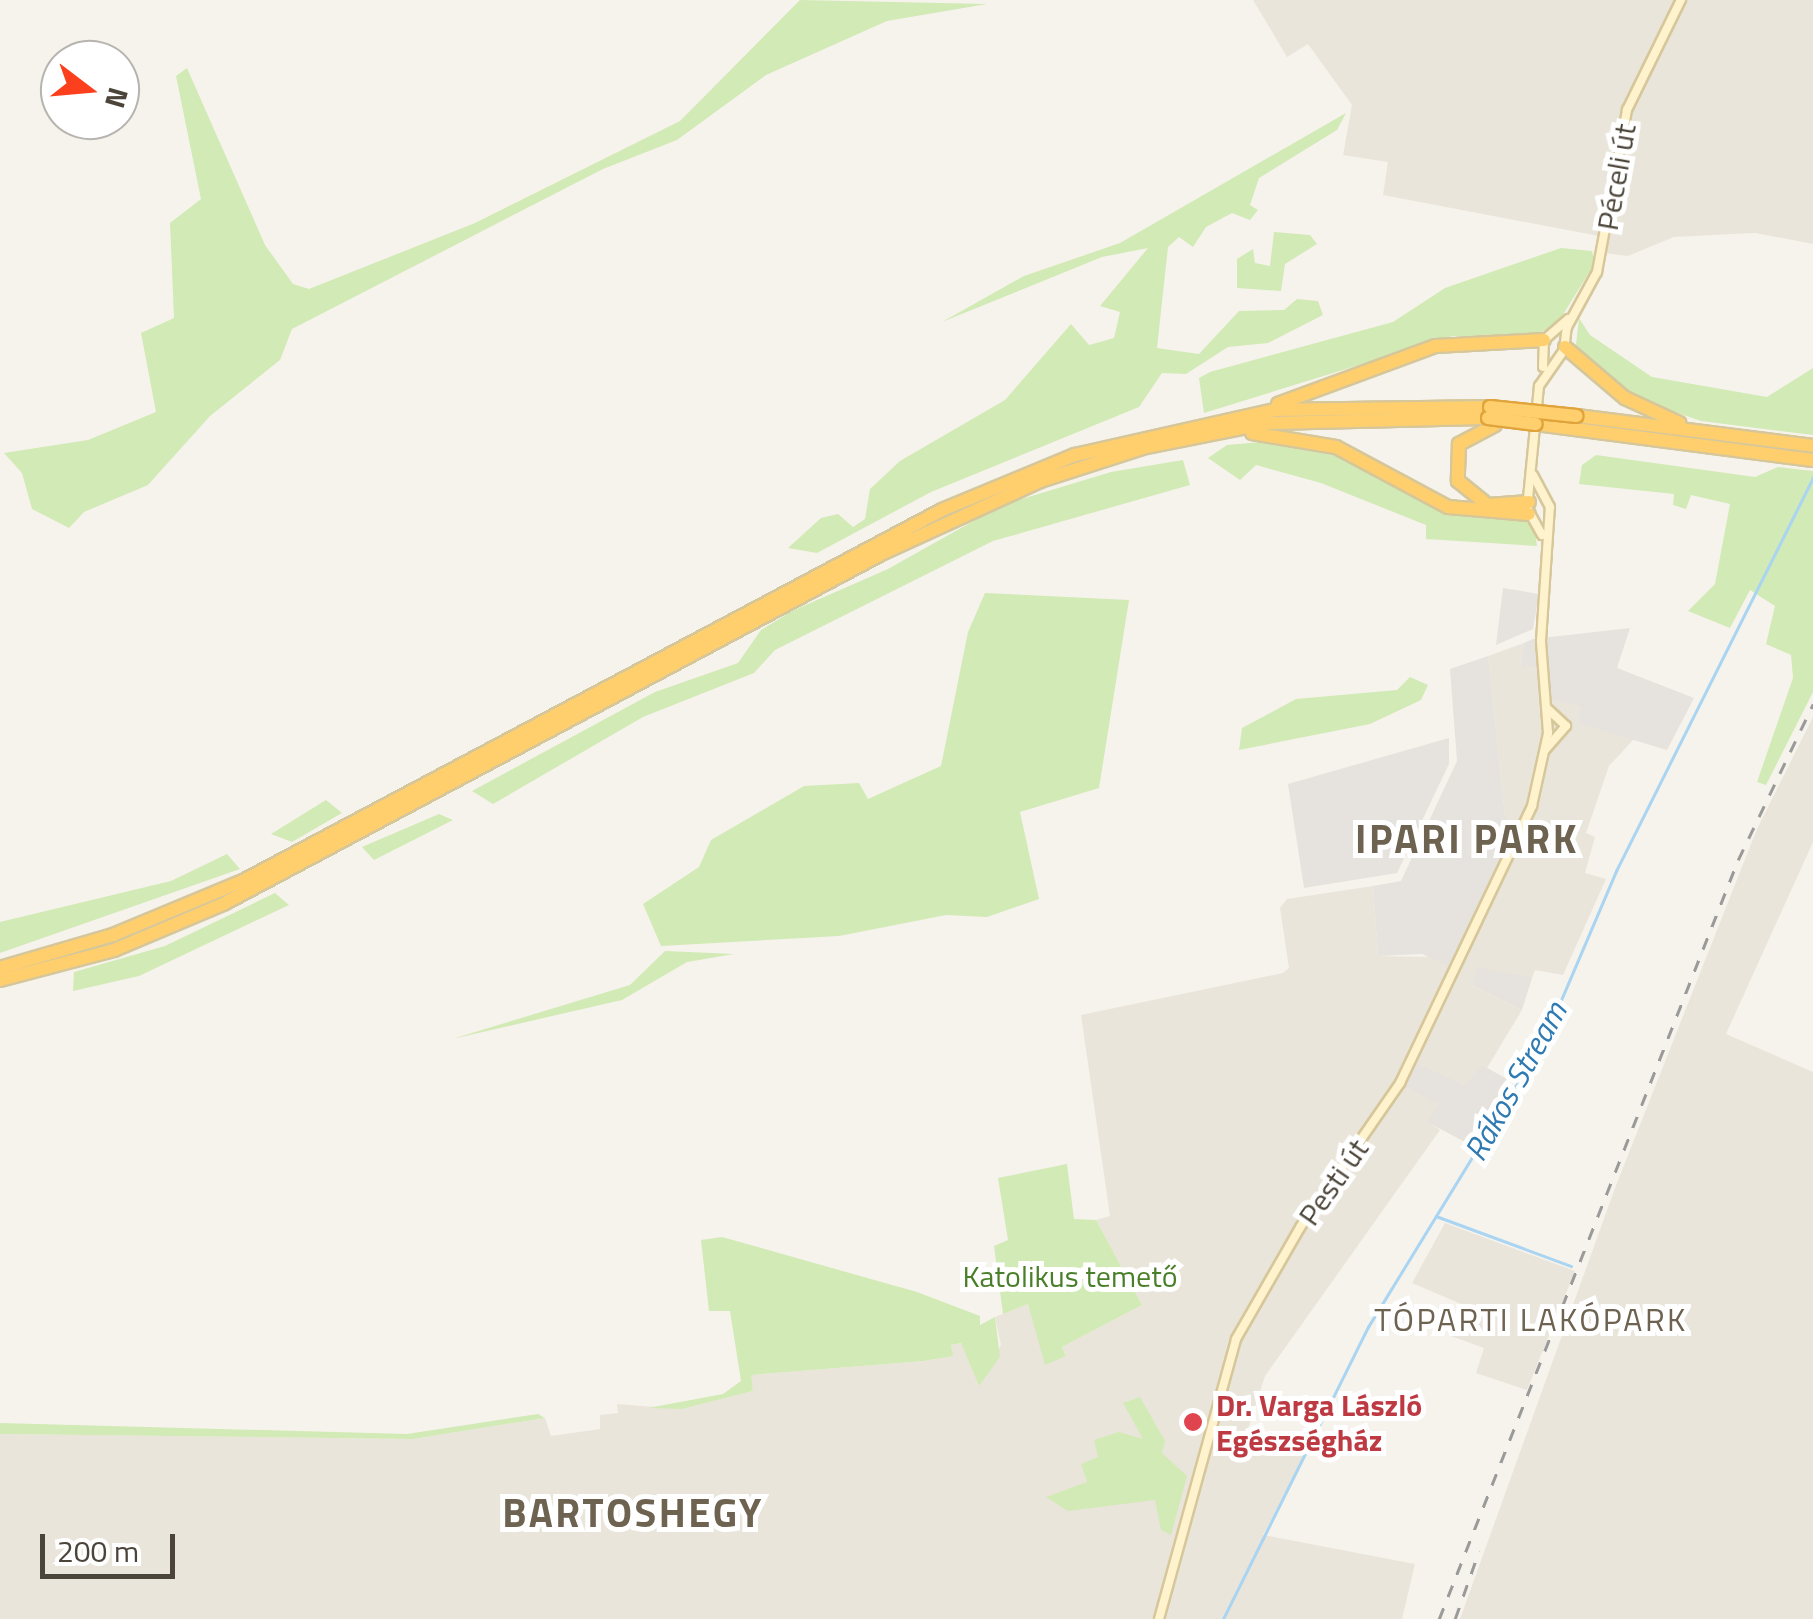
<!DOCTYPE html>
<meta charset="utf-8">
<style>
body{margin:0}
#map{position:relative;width:1813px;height:1619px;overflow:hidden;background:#f6f3ec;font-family:"Titillium Web",sans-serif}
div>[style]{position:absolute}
.residential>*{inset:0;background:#eae5da}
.industrial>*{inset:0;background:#e6e2dd}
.green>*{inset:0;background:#d2eab5}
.stream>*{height:2.5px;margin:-1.25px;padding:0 1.25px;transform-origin:1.25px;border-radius:1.25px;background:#a9d4f2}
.roads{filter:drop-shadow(2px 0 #d6c79b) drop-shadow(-2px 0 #d6c79b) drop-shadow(0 2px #d6c79b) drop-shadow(0 -2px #d6c79b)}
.secondary>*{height:8px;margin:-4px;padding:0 4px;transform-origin:4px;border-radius:4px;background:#fff3cd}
.highway>*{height:12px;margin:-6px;padding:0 6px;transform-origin:6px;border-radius:6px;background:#ffcf6e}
.rail>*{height:2.5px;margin-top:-1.25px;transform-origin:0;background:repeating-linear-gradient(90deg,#9a9a9a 0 12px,transparent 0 24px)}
.bridges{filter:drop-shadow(2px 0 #e0a43c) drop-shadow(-2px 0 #e0a43c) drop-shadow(0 2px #e0a43c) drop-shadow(0 -2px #e0a43c)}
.highway-bridge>*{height:12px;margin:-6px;padding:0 6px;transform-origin:6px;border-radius:6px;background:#ffcf6e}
.dots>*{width:28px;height:28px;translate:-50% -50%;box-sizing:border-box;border:5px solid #fff;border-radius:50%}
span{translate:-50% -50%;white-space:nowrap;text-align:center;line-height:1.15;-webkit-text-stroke:10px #fff;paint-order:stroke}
.street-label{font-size:30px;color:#4b4439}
.park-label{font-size:30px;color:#4a7f2a}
.health-label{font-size:30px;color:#be3a42;font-weight:700}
.left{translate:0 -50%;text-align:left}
.water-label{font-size:32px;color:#2e7ab2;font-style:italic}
.neighbourhood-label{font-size:32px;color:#6e6250;letter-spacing:2.5px}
.district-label{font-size:40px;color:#6e6250;font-weight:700;letter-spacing:2.5px}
.north{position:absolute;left:40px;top:40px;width:100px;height:100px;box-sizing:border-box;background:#fff;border:2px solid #b7b4b0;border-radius:50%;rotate:106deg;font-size:28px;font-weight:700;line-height:40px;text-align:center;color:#4b4439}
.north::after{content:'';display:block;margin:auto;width:35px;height:45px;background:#fc3f1d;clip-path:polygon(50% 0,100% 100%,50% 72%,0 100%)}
.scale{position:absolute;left:40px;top:1534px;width:135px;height:45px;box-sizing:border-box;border:5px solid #4b4439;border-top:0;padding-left:12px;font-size:30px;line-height:35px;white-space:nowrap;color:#4b4439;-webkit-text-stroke:8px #fff;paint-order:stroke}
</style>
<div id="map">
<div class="residential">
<div style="clip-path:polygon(1253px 0,1813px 0,1813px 244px,1755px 233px,1674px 237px,1628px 256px,1596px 252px,1599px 236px,1383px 195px,1388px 162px,1343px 155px,1352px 105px,1308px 44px,1287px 57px)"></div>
<div style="clip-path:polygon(1524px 643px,1520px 666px,1549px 666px,1580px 706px,1577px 723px,1634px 739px,1609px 766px,1586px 833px,1595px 837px,1585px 873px,1606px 879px,1563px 975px,1535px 970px,1532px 978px,1472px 985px,1522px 1010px,1487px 1068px,1465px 1085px,1416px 1065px,1438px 1105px,1428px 1122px,1440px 1130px,1265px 1376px,1247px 1432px,1307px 1452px,1263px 1535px,1415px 1564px,1402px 1619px,0 1619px,0 1434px,413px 1439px,545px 1418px,551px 1436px,600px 1429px,600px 1415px,618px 1413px,617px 1404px,681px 1409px,753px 1391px,750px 1375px,925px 1361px,952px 1356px,951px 1345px,962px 1343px,979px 1386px,1001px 1345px,995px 1317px,1028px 1304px,1038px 1331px,1066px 1355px,1062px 1347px,1142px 1305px,1096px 1220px,1110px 1216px,1081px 1015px,1283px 973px,1289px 968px,1280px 908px,1287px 899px,1373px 886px,1378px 956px,1433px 957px,1505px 816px,1488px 656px)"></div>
<div style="clip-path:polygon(1813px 717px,1813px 842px,1726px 1034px,1813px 1072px,1813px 1619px,1460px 1619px,1615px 1188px,1757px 829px)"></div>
<div style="clip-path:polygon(1445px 1223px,1575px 1271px,1527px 1390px,1476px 1373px,1484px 1348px,1448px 1335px,1461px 1304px,1412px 1283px)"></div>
</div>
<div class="industrial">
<div style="clip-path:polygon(1503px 588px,1539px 594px,1533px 629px,1496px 645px)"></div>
<div style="clip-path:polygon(1630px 628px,1617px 668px,1694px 698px,1667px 750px,1577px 723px,1580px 706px,1547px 699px,1549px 666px,1520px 667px,1524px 643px,1533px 639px)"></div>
<div style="clip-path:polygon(1488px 656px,1505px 816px,1517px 835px,1453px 968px,1422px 954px,1378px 956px,1373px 886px,1401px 881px,1457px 761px,1450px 669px)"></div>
<div style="clip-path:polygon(1449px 738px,1449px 764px,1397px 873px,1304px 888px,1288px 784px)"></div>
<div style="clip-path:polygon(1477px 967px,1532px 978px,1522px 1010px,1472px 985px)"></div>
<div style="clip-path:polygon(1417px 1064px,1465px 1085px,1482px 1065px,1509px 1080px,1467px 1143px,1427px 1122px,1438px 1104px,1405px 1086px)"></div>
</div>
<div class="green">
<div style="clip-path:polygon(800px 0,987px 4px,887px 21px,766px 75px,677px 140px,603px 169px,292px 329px,280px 360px,210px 416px,148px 485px,84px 512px,69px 528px,32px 509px,22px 473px,4px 453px,88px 440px,156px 412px,141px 333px,174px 318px,170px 223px,201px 199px,176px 76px,187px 68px,265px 245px,293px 284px,309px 289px,475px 223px,680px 121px)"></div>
<div style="clip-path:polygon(1346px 113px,1337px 130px,1259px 178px,1250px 205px,1258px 210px,1250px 220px,1232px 213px,1206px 227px,1193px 247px,1179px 237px,1168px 247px,1157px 348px,1199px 354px,1239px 311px,1284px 310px,1297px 299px,1318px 301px,1323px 315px,1268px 343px,1228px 347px,1186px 374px,1162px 373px,1139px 407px,931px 492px,817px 553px,788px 548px,821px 518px,838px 514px,853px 527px,865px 519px,870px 489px,900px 461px,1005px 400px,1071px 324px,1089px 345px,1114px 338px,1120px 312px,1100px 306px,1148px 248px,1102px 257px,942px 322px,1024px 276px,1120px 243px)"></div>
<div style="clip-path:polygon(1274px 232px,1310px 235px,1317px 244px,1285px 264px,1281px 291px,1237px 288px,1237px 259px,1253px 249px,1255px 263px,1270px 266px)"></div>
<div style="clip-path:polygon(1561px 248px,1592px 251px,1595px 263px,1559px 321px,1534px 337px,1453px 336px,1204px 413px,1199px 378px,1210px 372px,1393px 322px,1445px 288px)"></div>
<div style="clip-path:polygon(1579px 318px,1590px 335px,1652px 377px,1767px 397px,1813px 368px,1813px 435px,1701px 421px,1640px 400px,1575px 353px)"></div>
<div style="clip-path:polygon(1285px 440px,1359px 462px,1440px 511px,1522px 519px,1534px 526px,1537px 546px,1426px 539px,1426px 525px,1321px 483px,1256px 465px,1240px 480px,1208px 458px,1227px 445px)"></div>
<div style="clip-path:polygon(1596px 455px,1755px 477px,1778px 467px,1813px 471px,1813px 692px,1766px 785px,1757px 782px,1793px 678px,1791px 655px,1766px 644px,1775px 606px,1750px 590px,1730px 628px,1688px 611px,1715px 584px,1730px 504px,1691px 495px,1686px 509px,1673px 505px,1674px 494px,1579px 484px,1582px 465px)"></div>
<div style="clip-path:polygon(1183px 460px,1190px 485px,993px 541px,775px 650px,754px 673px,643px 717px,493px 804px,472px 791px,655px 692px,738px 663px,761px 630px,792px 611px,888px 569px,1002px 505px,1111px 472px)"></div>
<div style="clip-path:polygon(985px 593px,1129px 600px,1099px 788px,1020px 812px,1039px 899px,987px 917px,946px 915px,839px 936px,661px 946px,643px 904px,699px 867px,711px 840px,804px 786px,859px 783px,868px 799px,941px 766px,968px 632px)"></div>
<div style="clip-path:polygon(1410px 677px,1428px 685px,1421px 700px,1370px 724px,1239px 750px,1242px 728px,1296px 699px,1397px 690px)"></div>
<div style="clip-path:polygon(326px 800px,342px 813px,292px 842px,271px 834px)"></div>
<div style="clip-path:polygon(439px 814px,453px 820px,374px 860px,362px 847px)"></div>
<div style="clip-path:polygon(227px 854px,240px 869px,0 953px,0 922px,171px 881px)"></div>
<div style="clip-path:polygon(275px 893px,289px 905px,139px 976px,73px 991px,74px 972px,165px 946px)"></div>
<div style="clip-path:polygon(665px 951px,734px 954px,687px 962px,622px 1000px,452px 1039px,630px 985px)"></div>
<div style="clip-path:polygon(1067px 1164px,1074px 1219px,1096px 1220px,1142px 1305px,1062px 1347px,1066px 1356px,1045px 1365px,1028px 1304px,1003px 1314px,994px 1246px,1008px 1240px,998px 1178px)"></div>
<div style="clip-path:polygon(722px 1237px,917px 1292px,980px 1316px,980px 1325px,995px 1317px,1000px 1357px,979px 1386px,961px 1343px,951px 1345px,953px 1356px,924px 1361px,751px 1375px,753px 1391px,682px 1409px,648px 1408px,723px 1394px,741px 1381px,730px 1311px,709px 1311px,701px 1240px)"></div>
<div style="clip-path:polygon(1140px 1397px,1165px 1441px,1162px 1453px,1187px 1476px,1171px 1535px,1161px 1530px,1155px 1500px,1068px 1511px,1046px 1497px,1087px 1482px,1081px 1464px,1098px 1457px,1094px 1440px,1119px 1432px,1143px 1439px,1123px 1403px)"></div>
<div style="clip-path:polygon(538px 1414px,545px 1418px,413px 1439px,0 1434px,0 1423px,407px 1434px)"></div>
</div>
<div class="stream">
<div style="left:1436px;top:1216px;width:144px;rotate:20.3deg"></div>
<div style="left:1223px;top:1619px;width:326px;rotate:-63.6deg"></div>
<div style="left:1368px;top:1327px;width:337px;rotate:-58.5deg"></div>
<div style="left:1544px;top:1040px;width:184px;rotate:-66.9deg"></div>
<div style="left:1616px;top:871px;width:440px;rotate:-63.4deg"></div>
</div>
<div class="roads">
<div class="secondary">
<div style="left:1543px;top:367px;width:27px;rotate:-88deg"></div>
<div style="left:1544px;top:340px;width:32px;rotate:-41deg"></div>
<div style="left:1539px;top:386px;width:44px;rotate:-55.2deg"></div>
<div style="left:1564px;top:350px;width:23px;rotate:-83deg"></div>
<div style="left:1567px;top:327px;width:63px;rotate:-61.4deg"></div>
<div style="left:1597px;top:272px;width:165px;rotate:-79.5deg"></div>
<div style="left:1627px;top:110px;width:123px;rotate:-63.9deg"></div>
<div style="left:1539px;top:386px;width:123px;rotate:95.6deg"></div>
<div style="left:1527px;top:508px;width:31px;rotate:61deg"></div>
<div style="left:1545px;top:750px;width:32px;rotate:-49deg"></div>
<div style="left:1566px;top:726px;width:26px;rotate:-137deg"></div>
<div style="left:1159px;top:1619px;width:290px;rotate:-74.6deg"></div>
<div style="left:1236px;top:1339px;width:130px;rotate:-60.1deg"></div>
<div style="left:1301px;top:1226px;width:174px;rotate:-55.3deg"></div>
<div style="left:1400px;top:1083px;width:307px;rotate:-64.5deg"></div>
<div style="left:1532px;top:806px;width:75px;rotate:-77.6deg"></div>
<div style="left:1548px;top:733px;width:92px;rotate:-94.4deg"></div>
<div style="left:1541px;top:641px;width:134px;rotate:-86.2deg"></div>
<div style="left:1550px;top:507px;width:36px;rotate:-118deg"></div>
</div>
<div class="highway">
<div style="left:1565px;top:347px;width:79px;rotate:40.4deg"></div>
<div style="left:1625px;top:398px;width:60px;rotate:24.8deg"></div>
<div style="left:1278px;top:404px;width:168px;rotate:-20.2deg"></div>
<div style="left:1436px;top:346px;width:108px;rotate:-3.2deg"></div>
<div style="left:1577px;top:416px;width:238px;rotate:7.2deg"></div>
<div style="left:1536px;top:424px;width:279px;rotate:7.4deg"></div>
<div style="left:1495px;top:425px;width:41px;rotate:152.2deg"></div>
<div style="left:1459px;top:444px;width:37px;rotate:92deg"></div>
<div style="left:1458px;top:481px;width:38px;rotate:39deg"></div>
<div style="left:1488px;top:505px;width:41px;rotate:-4.2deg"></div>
<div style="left:1252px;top:433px;width:85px;rotate:9.5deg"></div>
<div style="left:1336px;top:447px;width:127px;rotate:28.2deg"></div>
<div style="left:1448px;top:507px;width:81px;rotate:4.9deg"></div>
<div style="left:0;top:968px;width:118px;rotate:-16.3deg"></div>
<div style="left:113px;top:935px;width:143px;rotate:-22.6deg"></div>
<div style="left:245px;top:880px;width:789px;rotate:-27.96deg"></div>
<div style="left:942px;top:510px;width:144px;rotate:-22.5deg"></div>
<div style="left:1075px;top:455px;width:205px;rotate:-12.7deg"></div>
<div style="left:1275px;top:410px;width:215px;rotate:-0.8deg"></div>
<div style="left:0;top:980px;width:118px;rotate:-14.7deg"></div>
<div style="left:114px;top:950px;width:121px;rotate:-22.9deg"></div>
<div style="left:225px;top:903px;width:745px;rotate:-28.01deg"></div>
<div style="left:883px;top:553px;width:173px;rotate:-24.6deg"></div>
<div style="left:1040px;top:481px;width:111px;rotate:-17.8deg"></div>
<div style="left:1146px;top:447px;width:123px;rotate:-11.2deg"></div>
<div style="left:1267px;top:423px;width:221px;rotate:-1.3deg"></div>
</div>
</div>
<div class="rail">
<div style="left:1439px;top:1619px;width:816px;rotate:-68.5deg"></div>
<div style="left:1738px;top:860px;width:173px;rotate:-64.3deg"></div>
<div style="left:1455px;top:1619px;width:72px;rotate:-70.6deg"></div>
</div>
<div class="bridges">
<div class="highway-bridge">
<div style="left:1490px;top:407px;width:87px;rotate:5.9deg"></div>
<div style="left:1488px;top:418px;width:48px;rotate:7.1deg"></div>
</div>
</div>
<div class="dots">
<div style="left:1193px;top:1422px;background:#e0444e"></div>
</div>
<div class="street-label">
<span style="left:1616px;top:177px;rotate:-80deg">Péceli út</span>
<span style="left:1333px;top:1182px;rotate:-55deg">Pesti út</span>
</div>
<div class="park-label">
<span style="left:1070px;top:1276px">Katolikus temető</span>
</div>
<div class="health-label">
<span class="left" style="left:1216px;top:1422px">Dr. Varga László<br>Egészségház</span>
</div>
<div class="water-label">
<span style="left:1515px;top:1081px;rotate:-61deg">Rákos Stream</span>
</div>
<div class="neighbourhood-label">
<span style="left:1531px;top:1319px">TÓPARTI LAKÓPARK</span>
</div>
<div class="district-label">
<span style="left:1467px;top:839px">IPARI PARK</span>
<span style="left:633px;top:1513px">BARTOSHEGY</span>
</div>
<div class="north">N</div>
<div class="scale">200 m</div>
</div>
